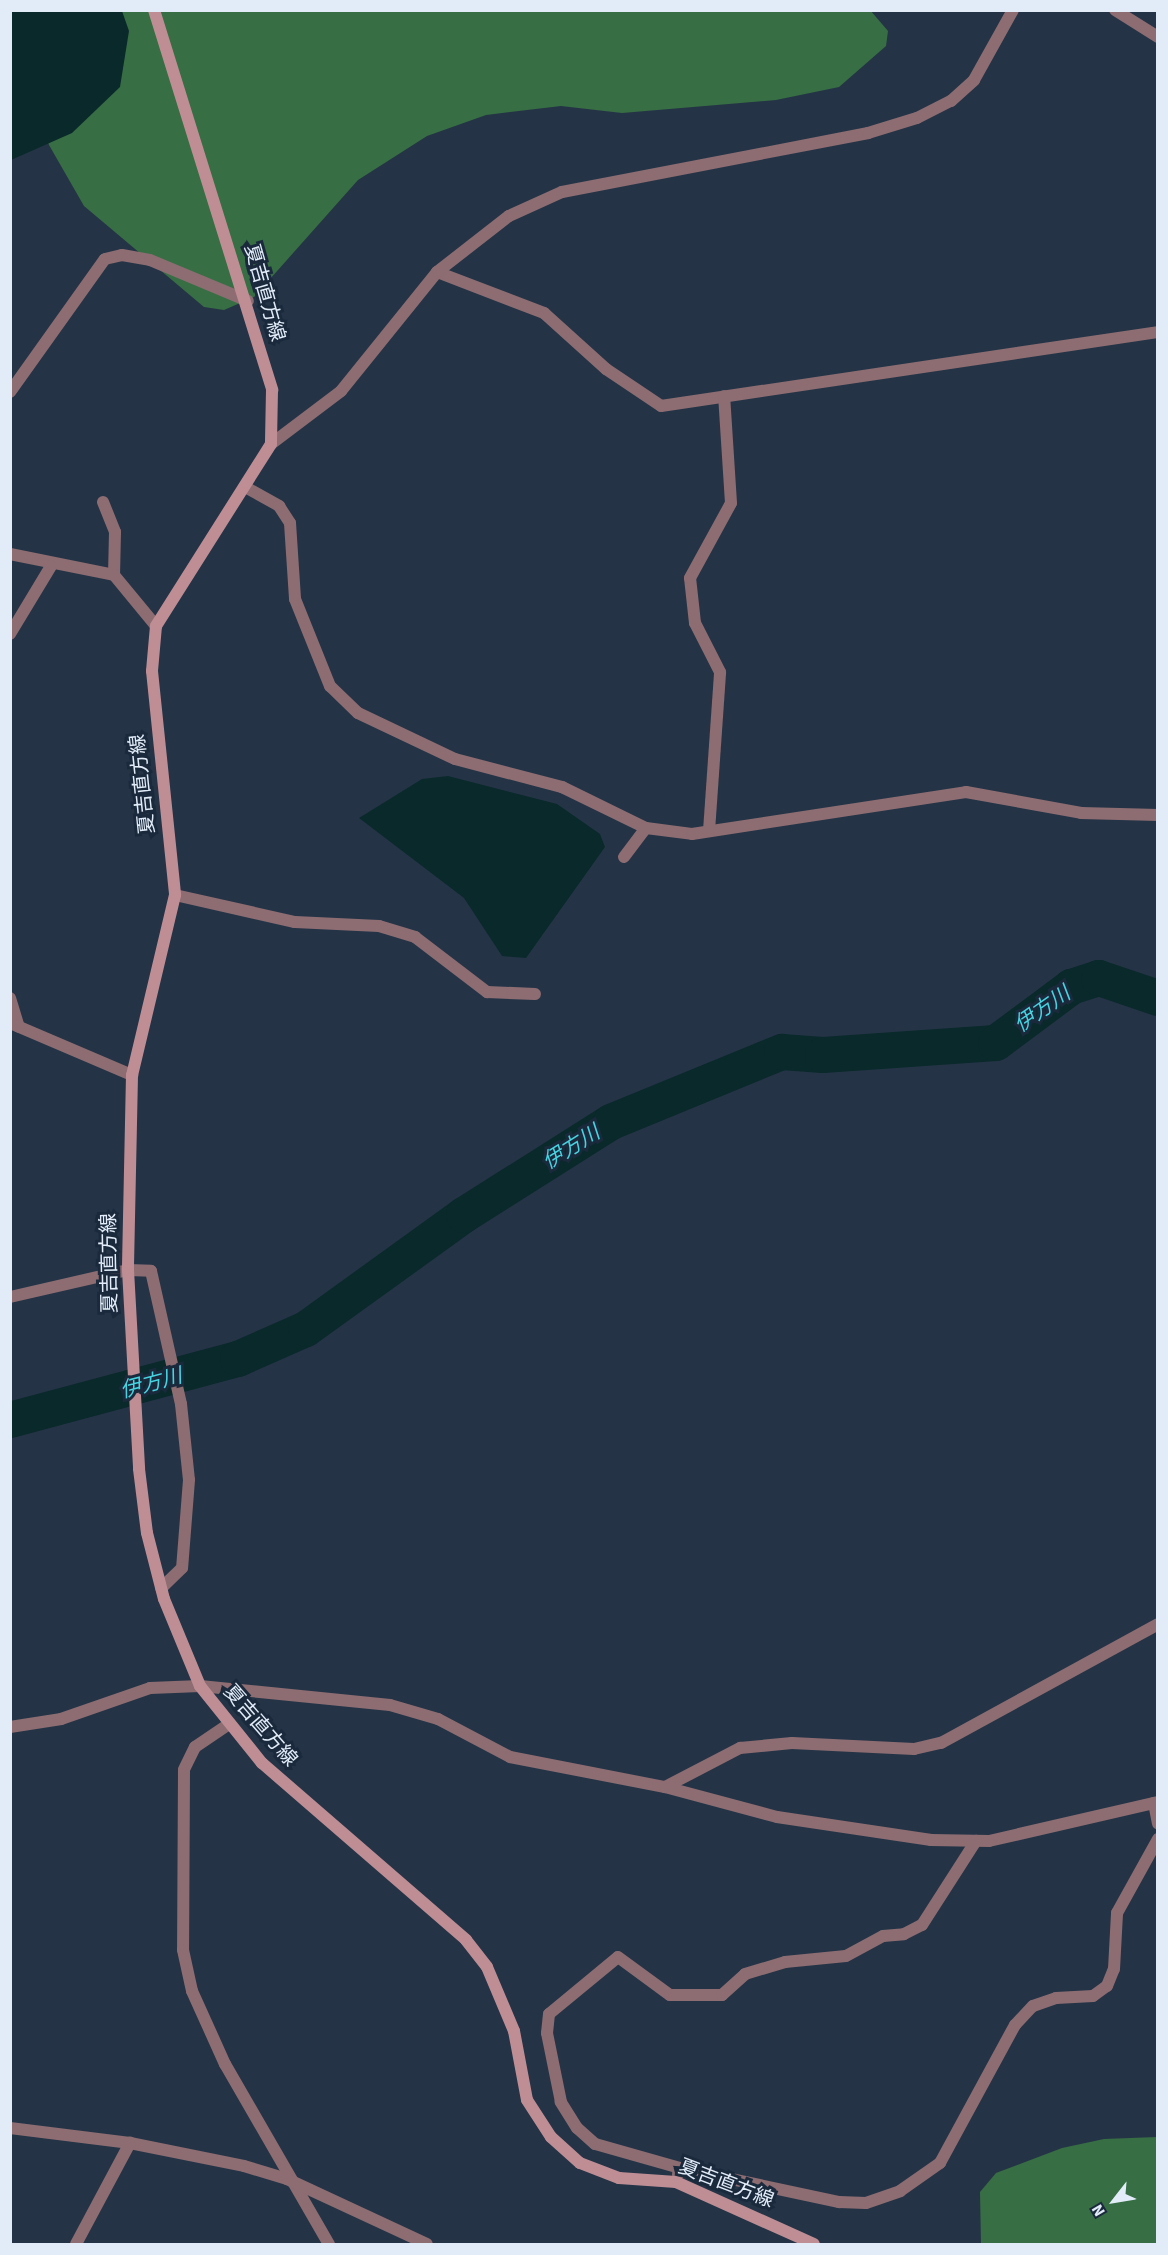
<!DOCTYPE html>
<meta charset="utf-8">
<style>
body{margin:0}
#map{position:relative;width:1168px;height:2255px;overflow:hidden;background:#243446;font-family:"Source Sans 3","Noto Sans JP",sans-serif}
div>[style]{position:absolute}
.forest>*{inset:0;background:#386e44}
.water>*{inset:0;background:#0a292b}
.river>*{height:36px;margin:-18px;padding:0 18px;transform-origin:18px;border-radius:18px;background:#0a292b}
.service>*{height:12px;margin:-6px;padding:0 6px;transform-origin:6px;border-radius:6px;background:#8d6d72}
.minor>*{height:12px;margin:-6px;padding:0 6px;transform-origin:6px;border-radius:6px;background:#8d6d72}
.secondary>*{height:12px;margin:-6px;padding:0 6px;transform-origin:6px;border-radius:6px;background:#bf8e95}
span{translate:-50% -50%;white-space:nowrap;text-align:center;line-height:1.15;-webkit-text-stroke:6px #1a2a3c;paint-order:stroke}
.street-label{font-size:20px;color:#e2ecf8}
.water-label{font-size:21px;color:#46d4e1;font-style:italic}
.frame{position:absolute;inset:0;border:12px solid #e2ecf8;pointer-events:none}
.north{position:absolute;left:1084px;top:2171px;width:60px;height:60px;-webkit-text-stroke:4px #1a2a3c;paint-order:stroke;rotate:239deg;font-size:16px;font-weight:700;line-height:24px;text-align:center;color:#e2ecf8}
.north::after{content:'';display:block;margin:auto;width:21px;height:27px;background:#e2ecf8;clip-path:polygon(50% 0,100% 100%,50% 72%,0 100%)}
</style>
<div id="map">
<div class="forest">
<div style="clip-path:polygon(870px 10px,888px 31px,886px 46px,839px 87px,776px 100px,622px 113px,561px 106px,486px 115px,427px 136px,358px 180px,254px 297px,224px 310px,204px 307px,84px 206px,49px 145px,29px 86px,63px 11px)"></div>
<div style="clip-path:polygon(1157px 2137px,1157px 2244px,981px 2244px,980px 2192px,996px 2173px,1062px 2148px,1104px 2139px)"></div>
</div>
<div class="water">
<div style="clip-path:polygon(11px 10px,122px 11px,129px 31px,120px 87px,72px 133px,11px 160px)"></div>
<div style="clip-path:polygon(448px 776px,557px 804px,600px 834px,605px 847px,526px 958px,502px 956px,464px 898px,359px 818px,422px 779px)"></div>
</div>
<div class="river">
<div style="left:10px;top:1420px;width:236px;rotate:-15deg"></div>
<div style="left:238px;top:1359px;width:74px;rotate:-23.8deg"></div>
<div style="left:306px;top:1329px;width:195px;rotate:-35.8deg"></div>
<div style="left:464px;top:1215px;width:174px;rotate:-32.3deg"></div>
<div style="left:611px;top:1122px;width:185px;rotate:-22.3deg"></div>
<div style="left:782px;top:1052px;width:41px;rotate:4.2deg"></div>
<div style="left:823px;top:1055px;width:173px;rotate:-4deg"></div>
<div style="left:996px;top:1043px;width:94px;rotate:-36.7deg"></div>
<div style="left:1071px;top:987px;width:29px;rotate:-18deg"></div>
<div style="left:1099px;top:978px;width:62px;rotate:18.7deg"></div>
</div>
<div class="service">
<div style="left:103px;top:502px;width:32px;rotate:68deg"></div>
<div style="left:115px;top:532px;width:43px;rotate:91.3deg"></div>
</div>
<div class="minor">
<div style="left:1115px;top:10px;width:51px;rotate:32.1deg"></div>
<div style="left:437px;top:272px;width:115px;rotate:21deg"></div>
<div style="left:544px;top:313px;width:84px;rotate:42.1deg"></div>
<div style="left:606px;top:369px;width:66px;rotate:33.9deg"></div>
<div style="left:661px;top:406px;width:502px;rotate:-8.47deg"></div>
<div style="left:10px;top:392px;width:163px;rotate:-54.5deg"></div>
<div style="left:105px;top:259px;width:17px;rotate:-13deg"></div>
<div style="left:122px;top:255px;width:28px;rotate:10deg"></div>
<div style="left:150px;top:260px;width:106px;rotate:22.7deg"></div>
<div style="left:271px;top:444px;width:88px;rotate:-37.1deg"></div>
<div style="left:341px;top:391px;width:153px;rotate:-51.1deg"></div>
<div style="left:437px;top:272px;width:91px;rotate:-37.9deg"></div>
<div style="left:509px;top:216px;width:58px;rotate:-24.4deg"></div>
<div style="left:562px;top:192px;width:312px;rotate:-10.9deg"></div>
<div style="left:868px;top:133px;width:51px;rotate:-17deg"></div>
<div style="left:917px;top:118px;width:38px;rotate:-27deg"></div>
<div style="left:951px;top:101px;width:31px;rotate:-42deg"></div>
<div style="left:974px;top:80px;width:80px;rotate:-60.9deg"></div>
<div style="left:247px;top:488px;width:37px;rotate:29deg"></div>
<div style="left:279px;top:506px;width:20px;rotate:57deg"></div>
<div style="left:290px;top:523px;width:76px;rotate:86.2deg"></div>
<div style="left:295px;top:599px;width:94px;rotate:68.1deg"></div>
<div style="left:330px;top:686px;width:39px;rotate:44deg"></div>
<div style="left:358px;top:713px;width:107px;rotate:25.4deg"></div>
<div style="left:455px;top:759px;width:111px;rotate:14.7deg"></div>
<div style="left:562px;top:787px;width:93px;rotate:26deg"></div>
<div style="left:646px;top:828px;width:46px;rotate:7.4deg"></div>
<div style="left:692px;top:834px;width:277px;rotate:-8.7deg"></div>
<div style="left:966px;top:792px;width:117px;rotate:10.3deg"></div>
<div style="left:1081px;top:813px;width:77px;rotate:1.5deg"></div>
<div style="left:10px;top:554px;width:106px;rotate:11.4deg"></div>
<div style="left:114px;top:575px;width:66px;rotate:50.5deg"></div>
<div style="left:10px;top:634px;width:79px;rotate:-58.9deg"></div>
<div style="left:709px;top:831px;width:159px;rotate:-86deg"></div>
<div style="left:720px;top:672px;width:55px;rotate:-117deg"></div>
<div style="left:695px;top:623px;width:45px;rotate:-96.3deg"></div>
<div style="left:690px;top:578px;width:85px;rotate:-61.3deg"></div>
<div style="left:731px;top:503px;width:107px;rotate:-93.7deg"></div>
<div style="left:624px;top:857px;width:36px;rotate:-53deg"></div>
<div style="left:175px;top:895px;width:123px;rotate:12.7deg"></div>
<div style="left:295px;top:922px;width:84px;rotate:2.7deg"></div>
<div style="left:379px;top:926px;width:38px;rotate:17deg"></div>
<div style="left:415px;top:937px;width:91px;rotate:37.4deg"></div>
<div style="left:487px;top:992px;width:48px;rotate:2.4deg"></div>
<div style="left:10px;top:998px;width:30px;rotate:73deg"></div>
<div style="left:10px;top:1023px;width:133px;rotate:23.1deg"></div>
<div style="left:10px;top:1297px;width:121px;rotate:-12.9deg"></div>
<div style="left:128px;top:1270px;width:23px;rotate:2deg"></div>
<div style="left:151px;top:1271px;width:136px;rotate:77.3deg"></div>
<div style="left:181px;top:1404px;width:76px;rotate:84deg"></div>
<div style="left:189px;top:1480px;width:88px;rotate:94.5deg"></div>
<div style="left:182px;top:1568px;width:29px;rotate:136deg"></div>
<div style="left:229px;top:1724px;width:41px;rotate:145.9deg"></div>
<div style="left:195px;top:1747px;width:25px;rotate:116deg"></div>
<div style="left:184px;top:1770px;width:180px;rotate:90.3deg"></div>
<div style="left:183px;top:1950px;width:42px;rotate:77.6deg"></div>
<div style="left:192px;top:1991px;width:80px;rotate:65.7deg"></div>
<div style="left:225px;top:2064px;width:208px;rotate:60deg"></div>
<div style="left:10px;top:1727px;width:52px;rotate:-8.9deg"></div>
<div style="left:61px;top:1719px;width:94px;rotate:-19.2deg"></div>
<div style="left:150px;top:1688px;width:50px;rotate:-2.3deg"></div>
<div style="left:200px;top:1686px;width:191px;rotate:5.7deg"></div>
<div style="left:390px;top:1705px;width:50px;rotate:16.3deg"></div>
<div style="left:438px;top:1719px;width:81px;rotate:27.8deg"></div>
<div style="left:510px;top:1757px;width:158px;rotate:11deg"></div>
<div style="left:665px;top:1787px;width:116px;rotate:15deg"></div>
<div style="left:777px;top:1817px;width:156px;rotate:8.5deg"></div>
<div style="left:931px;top:1840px;width:58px;rotate:1deg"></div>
<div style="left:989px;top:1841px;width:173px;rotate:-13deg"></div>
<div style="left:665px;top:1787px;width:85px;rotate:-27.5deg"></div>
<div style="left:740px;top:1748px;width:52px;rotate:-5.5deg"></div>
<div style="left:792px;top:1743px;width:122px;rotate:2.8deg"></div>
<div style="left:914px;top:1749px;width:28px;rotate:-13deg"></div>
<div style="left:941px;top:1743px;width:247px;rotate:-28.7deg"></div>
<div style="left:1154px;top:1803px;width:21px;rotate:79deg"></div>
<div style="left:10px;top:2128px;width:121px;rotate:7.1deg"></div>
<div style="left:130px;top:2143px;width:116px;rotate:11.4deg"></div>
<div style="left:244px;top:2166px;width:45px;rotate:16.8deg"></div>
<div style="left:287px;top:2179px;width:154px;rotate:24.9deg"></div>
<div style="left:680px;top:2168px;width:88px;rotate:-164.2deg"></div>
<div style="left:595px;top:2144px;width:24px;rotate:-138deg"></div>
<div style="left:577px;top:2128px;width:31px;rotate:-122deg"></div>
<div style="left:561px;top:2102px;width:70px;rotate:-101.5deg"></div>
<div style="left:547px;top:2033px;width:19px;rotate:-84deg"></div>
<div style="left:549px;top:2014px;width:89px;rotate:-39.6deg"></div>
<div style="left:618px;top:1957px;width:64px;rotate:36.2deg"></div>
<div style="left:670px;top:1995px;width:52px"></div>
<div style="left:722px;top:1995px;width:31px;rotate:-42deg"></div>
<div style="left:745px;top:1974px;width:42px;rotate:-16.7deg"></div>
<div style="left:785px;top:1962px;width:61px;rotate:-5.6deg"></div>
<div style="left:846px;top:1956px;width:42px;rotate:-28.4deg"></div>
<div style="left:883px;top:1936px;width:21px;rotate:-5deg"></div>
<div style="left:904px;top:1934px;width:20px;rotate:-27deg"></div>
<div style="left:922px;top:1925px;width:100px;rotate:-57.3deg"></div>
<div style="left:678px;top:2174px;width:6px;rotate:-72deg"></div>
<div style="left:680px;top:2168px;width:163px;rotate:12.1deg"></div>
<div style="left:839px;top:2202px;width:27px;rotate:2deg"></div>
<div style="left:866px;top:2203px;width:36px;rotate:-19deg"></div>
<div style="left:900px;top:2191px;width:49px;rotate:-35deg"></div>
<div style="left:940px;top:2163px;width:157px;rotate:-61.5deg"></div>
<div style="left:1015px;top:2025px;width:26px;rotate:-47deg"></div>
<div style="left:1033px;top:2006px;width:24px;rotate:-19deg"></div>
<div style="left:1056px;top:1998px;width:37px;rotate:-3deg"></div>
<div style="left:1093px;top:1996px;width:17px;rotate:-36deg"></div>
<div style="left:1107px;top:1986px;width:18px;rotate:-68deg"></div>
<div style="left:1114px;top:1969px;width:56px;rotate:-86.9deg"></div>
<div style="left:1117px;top:1913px;width:85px;rotate:-61deg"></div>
<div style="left:76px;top:2244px;width:115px;rotate:-61.9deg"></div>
</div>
<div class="secondary">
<div style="left:154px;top:10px;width:398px;rotate:72.7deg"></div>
<div style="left:272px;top:390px;width:54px;rotate:91.1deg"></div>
<div style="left:271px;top:444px;width:215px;rotate:122.3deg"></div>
<div style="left:156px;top:626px;width:45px;rotate:95.1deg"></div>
<div style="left:152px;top:671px;width:225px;rotate:84.1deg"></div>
<div style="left:175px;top:895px;width:185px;rotate:103.4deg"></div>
<div style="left:132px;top:1075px;width:195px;rotate:91.2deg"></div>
<div style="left:128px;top:1270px;width:199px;rotate:86.8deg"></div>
<div style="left:139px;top:1469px;width:64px;rotate:82.9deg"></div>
<div style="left:147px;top:1533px;width:68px;rotate:75.6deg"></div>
<div style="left:164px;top:1599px;width:94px;rotate:67.5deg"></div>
<div style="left:200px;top:1686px;width:99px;rotate:51.2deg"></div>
<div style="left:262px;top:1763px;width:270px;rotate:40.9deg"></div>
<div style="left:466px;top:1940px;width:34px;rotate:52deg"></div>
<div style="left:487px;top:1967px;width:69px;rotate:67.1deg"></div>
<div style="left:514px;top:2031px;width:70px;rotate:79.3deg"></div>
<div style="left:527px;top:2100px;width:44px;rotate:57deg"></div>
<div style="left:551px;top:2137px;width:39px;rotate:42deg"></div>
<div style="left:580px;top:2163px;width:42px;rotate:21deg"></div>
<div style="left:619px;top:2178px;width:57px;rotate:4deg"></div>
<div style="left:676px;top:2182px;width:151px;rotate:24.2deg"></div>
</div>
<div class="street-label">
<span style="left:264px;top:293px;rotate:74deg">夏吉直方線</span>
<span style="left:143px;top:784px;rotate:-96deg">夏吉直方線</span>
<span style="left:110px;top:1263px;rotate:-91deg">夏吉直方線</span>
<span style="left:260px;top:1726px;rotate:49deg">夏吉直方線</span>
<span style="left:726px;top:2184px;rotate:21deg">夏吉直方線</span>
</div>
<div class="water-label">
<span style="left:1042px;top:1009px;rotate:-35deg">伊方川</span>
<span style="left:571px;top:1147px;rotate:-32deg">伊方川</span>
<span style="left:151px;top:1383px;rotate:-15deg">伊方川</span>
</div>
<div class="frame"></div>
<div class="north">N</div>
</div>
